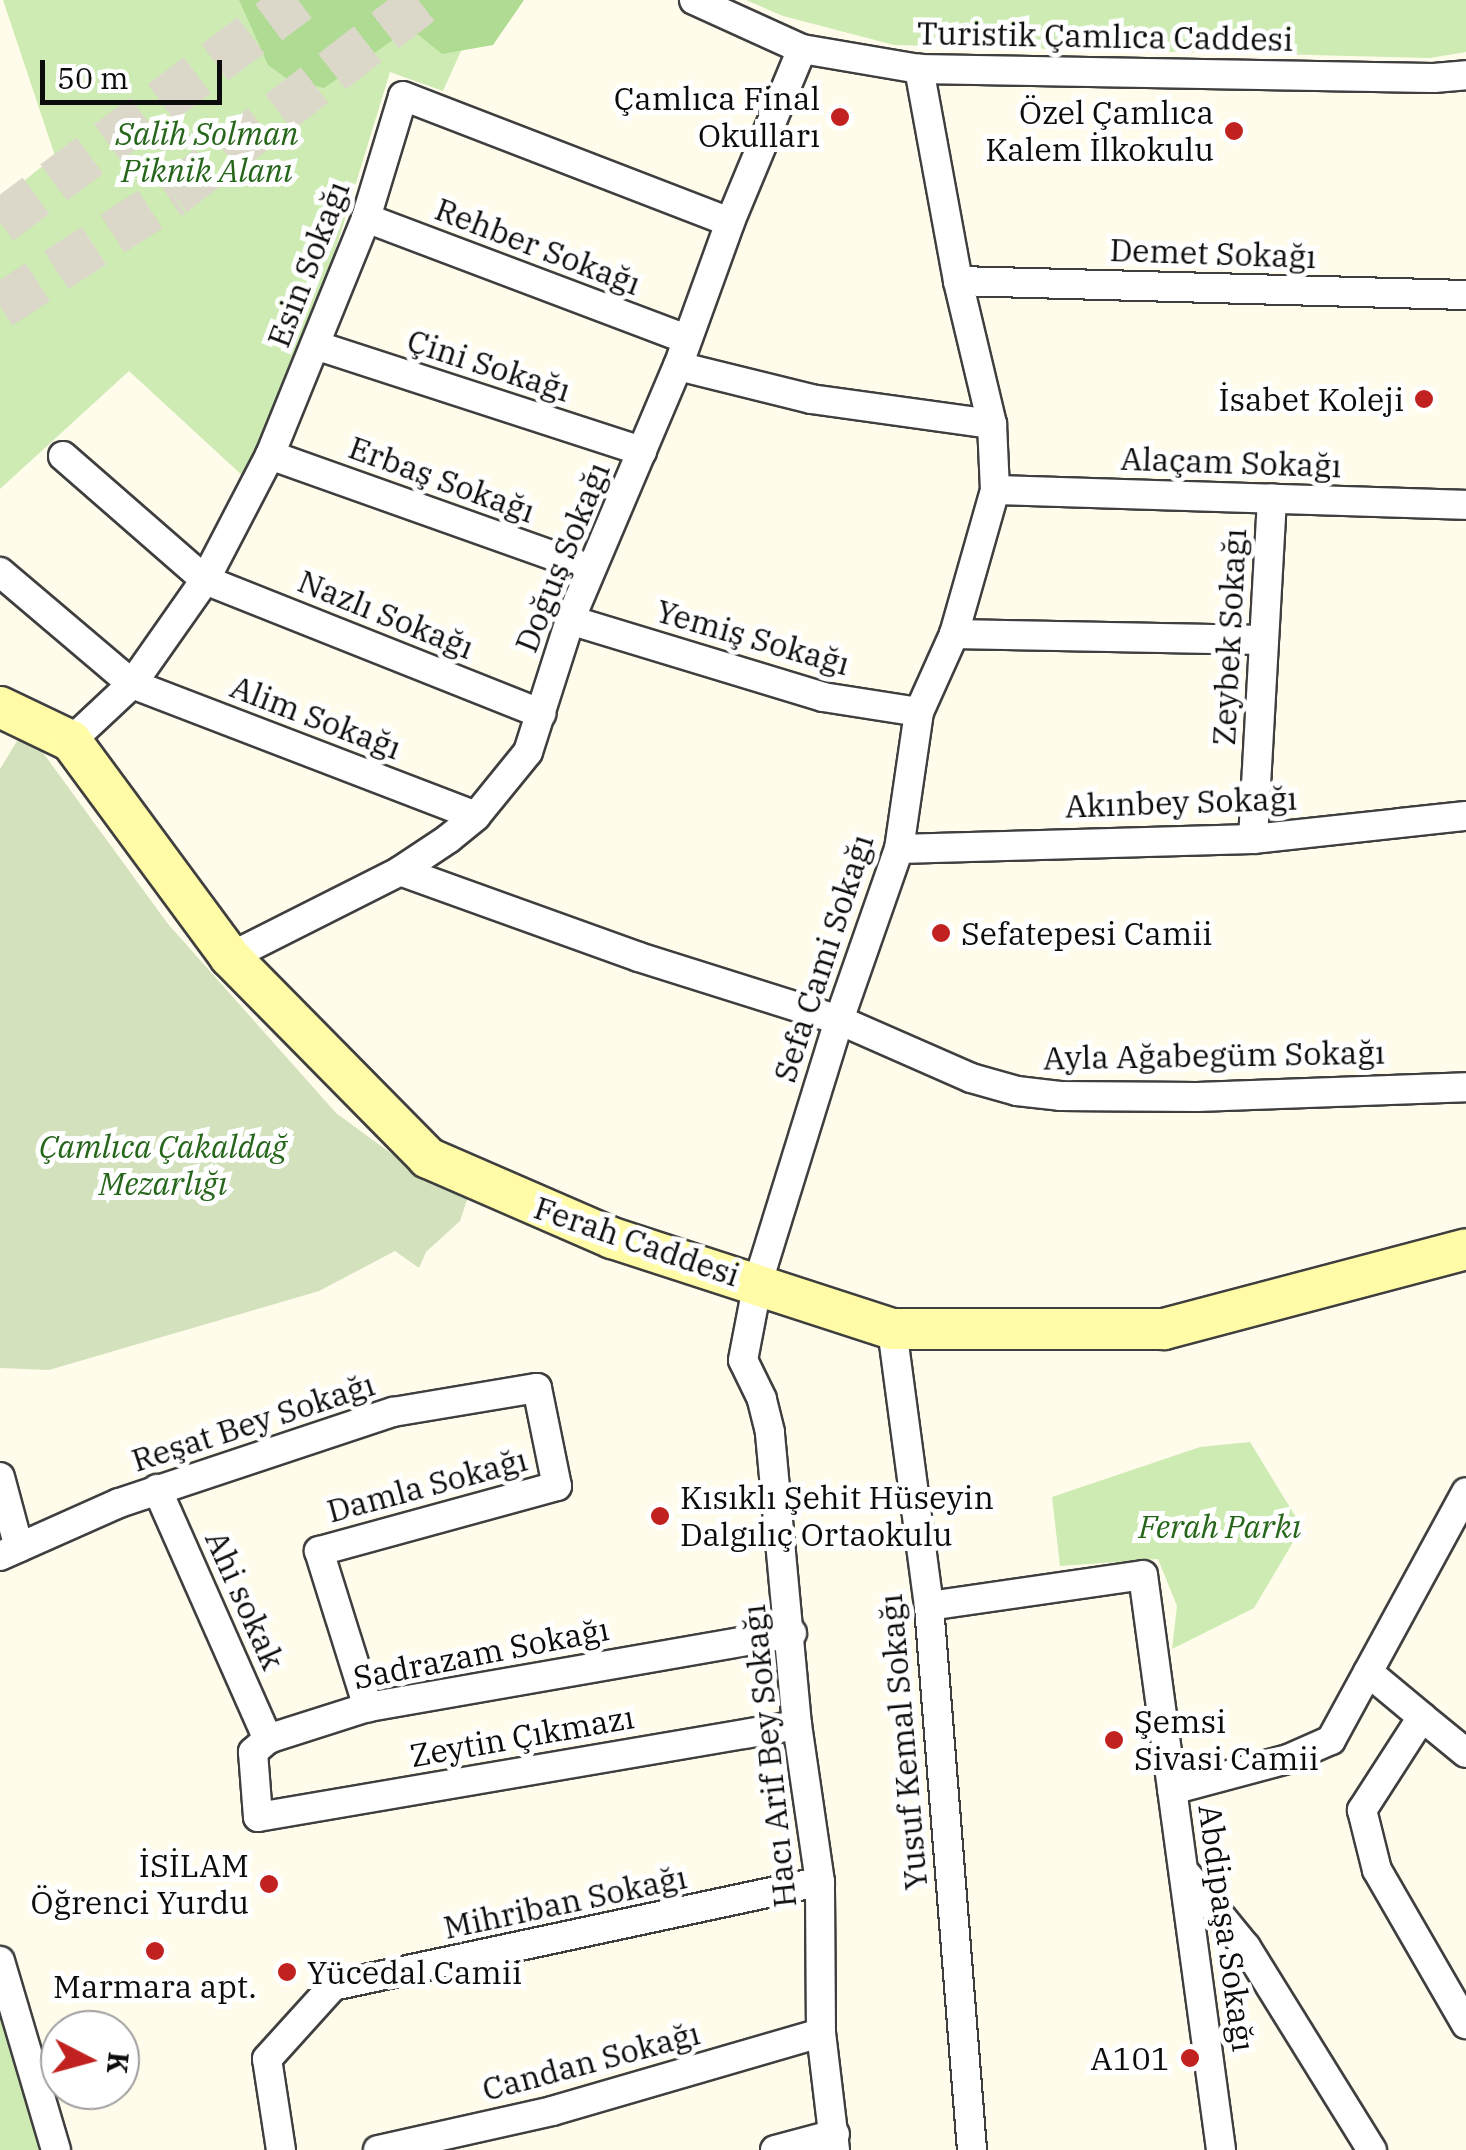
<!DOCTYPE html>
<meta charset="utf-8">
<style>
body{margin:0}
#map{position:relative;width:1466px;height:2150px;overflow:hidden;background:#fffceb;font-family:"IBM Plex Serif",serif}
div>[style]{position:absolute}
.green>*{inset:0;background:#cdebb3}
.forest>*{inset:0;background:#afdc92}
.cemetery>*{inset:0;background:#d3e1bc}
.primary-tunnel>*{height:45px;margin-top:-22.5px;transform-origin:0;background:repeating-linear-gradient(90deg,#dbd8ca 0 45px,transparent 0 67px)}
.roads{filter:drop-shadow(2px 0 #3f3f3f) drop-shadow(-2px 0 #3f3f3f) drop-shadow(0 2px #3f3f3f) drop-shadow(0 -2px #3f3f3f)}
.street>*{height:28px;margin:-14px;padding:0 14px;transform-origin:14px;border-radius:14px;background:#fff}
.secondary>*{height:40px;margin:-20px;padding:0 20px;transform-origin:20px;border-radius:20px;background:#fffba6}
.dots>*{width:28px;height:28px;translate:-50% -50%;box-sizing:border-box;border:5px solid #fff;border-radius:50%}
span{translate:-50% -50%;white-space:nowrap;text-align:center;line-height:1.15;-webkit-text-stroke:10px #fff;paint-order:stroke}
.street-label{font-size:32px;color:#0c0c0c}
.poi-label{font-size:32px;color:#0c0c0c}
.right{translate:-100% -50%;text-align:right}
.left{translate:0 -50%;text-align:left}
.park-label{font-size:32px;color:#25661a;font-style:italic}
.north{position:absolute;left:40px;top:2010px;width:100px;height:100px;box-sizing:border-box;background:#fff;border:2px solid #9e9e9e;border-radius:50%;rotate:96deg;font-size:28px;font-weight:700;line-height:40px;text-align:center;color:#0c0c0c}
.north::after{content:'';display:block;margin:auto;width:35px;height:45px;background:#c1211f;clip-path:polygon(50% 0,100% 100%,50% 72%,0 100%)}
.scale{position:absolute;left:40px;top:60px;width:182px;height:45px;box-sizing:border-box;border:5px solid #0c0c0c;border-top:0;padding-left:12px;font-size:30px;line-height:35px;white-space:nowrap;color:#0c0c0c;-webkit-text-stroke:8px #fff;paint-order:stroke}
</style>
<div id="map">
<div class="green">
<div style="clip-path:polygon(3px 0,484px 0,443px 91px,390px 72px,325px 284px,245px 478px,129px 371px,0 489px,0 200px,55px 156px)"></div>
<div style="clip-path:polygon(746px 0,1466px 0,1466px 52px,1430px 58px,894px 45px,783px 16px)"></div>
<div style="clip-path:polygon(1250px 1442px,1302px 1527px,1254px 1608px,1172px 1649px,1177px 1606px,1158px 1559px,1060px 1566px,1052px 1497px,1200px 1447px)"></div>
<div style="clip-path:polygon(0 2010px,39px 2150px,0 2150px)"></div>
</div>
<div class="forest">
<div style="clip-path:polygon(239px 0,524px 0,493px 45px,442px 54px,410px 28px,324px 88px,286px 78px,268px 65px)"></div>
</div>
<div class="cemetery">
<div style="clip-path:polygon(25px 728px,168px 924px,336px 1113px,418px 1173px,469px 1194px,460px 1221px,426px 1252px,419px 1268px,395px 1251px,319px 1291px,49px 1370px,0 1368px,0 769px)"></div>
</div>
<div class="primary-tunnel">
<div style="left:0;top:222px;width:372px;rotate:-36.7deg"></div>
<div style="left:0;top:306px;width:206px;rotate:-32.9deg"></div>
<div style="left:173px;top:194px;width:317px;rotate:-37.7deg"></div>
</div>
<div class="roads">
<div class="street">
<div style="left:694px;top:0;width:119px;rotate:24.4deg"></div>
<div style="left:802px;top:49px;width:119px;rotate:9.7deg"></div>
<div style="left:919px;top:69px;width:515px;rotate:1deg"></div>
<div style="left:1434px;top:78px;width:32px;rotate:-5deg"></div>
<div style="left:366px;top:218px;width:342px;rotate:20.7deg"></div>
<div style="left:958px;top:281px;width:508px;rotate:1.58deg"></div>
<div style="left:315px;top:345px;width:344px;rotate:18deg"></div>
<div style="left:678px;top:366px;width:137px;rotate:13.9deg"></div>
<div style="left:811px;top:399px;width:183px;rotate:7.9deg"></div>
<div style="left:270px;top:455px;width:340px;rotate:19.6deg"></div>
<div style="left:63px;top:456px;width:189px;rotate:41.1deg"></div>
<div style="left:205px;top:580px;width:362px;rotate:21.7deg"></div>
<div style="left:995px;top:490px;width:471px;rotate:1.8deg"></div>
<div style="left:0;top:572px;width:173px;rotate:40.3deg"></div>
<div style="left:132px;top:684px;width:368px;rotate:21deg"></div>
<div style="left:570px;top:620px;width:264px;rotate:16.9deg"></div>
<div style="left:823px;top:697px;width:97px;rotate:8.9deg"></div>
<div style="left:954px;top:634px;width:310px;rotate:1.1deg"></div>
<div style="left:71px;top:741px;width:83px;rotate:-43.1deg"></div>
<div style="left:132px;top:684px;width:127px;rotate:-54.9deg"></div>
<div style="left:205px;top:580px;width:141px;rotate:-62.5deg"></div>
<div style="left:270px;top:455px;width:256px;rotate:-67.9deg"></div>
<div style="left:366px;top:218px;width:127px;rotate:-73.1deg"></div>
<div style="left:403px;top:96px;width:350px;rotate:21.1deg"></div>
<div style="left:1253px;top:839px;width:341px;rotate:-86.8deg"></div>
<div style="left:899px;top:849px;width:354px;rotate:-1.6deg"></div>
<div style="left:1253px;top:839px;width:214px;rotate:-6.2deg"></div>
<div style="left:400px;top:871px;width:254px;rotate:19.8deg"></div>
<div style="left:639px;top:957px;width:210px;rotate:17.5deg"></div>
<div style="left:839px;top:1020px;width:144px;rotate:23.7deg"></div>
<div style="left:971px;top:1078px;width:48px;rotate:15.8deg"></div>
<div style="left:1017px;top:1091px;width:43px;rotate:6.6deg"></div>
<div style="left:1060px;top:1096px;width:137px;rotate:0.4deg"></div>
<div style="left:1197px;top:1097px;width:269px;rotate:-2.1deg"></div>
<div style="left:230px;top:957px;width:191px;rotate:-26.8deg"></div>
<div style="left:400px;top:871px;width:58px;rotate:-33.7deg"></div>
<div style="left:448px;top:839px;width:36px;rotate:-39deg"></div>
<div style="left:476px;top:816px;width:82px;rotate:-50.9deg"></div>
<div style="left:528px;top:752px;width:139px;rotate:-72.3deg"></div>
<div style="left:570px;top:620px;width:276px;rotate:-67deg"></div>
<div style="left:678px;top:366px;width:153px;rotate:-70.1deg"></div>
<div style="left:730px;top:222px;width:187px;rotate:-67.4deg"></div>
<div style="left:892px;top:1329px;width:279px;rotate:82.4deg"></div>
<div style="left:929px;top:1606px;width:546px;rotate:85.48deg"></div>
<div style="left:0;top:1477px;width:73px;rotate:75deg"></div>
<div style="left:157px;top:1489px;width:274px;rotate:66.1deg"></div>
<div style="left:0;top:1556px;width:130px;rotate:-24deg"></div>
<div style="left:119px;top:1503px;width:289px;rotate:-18.4deg"></div>
<div style="left:393px;top:1412px;width:146px;rotate:-9.5deg"></div>
<div style="left:537px;top:1388px;width:100px;rotate:78.5deg"></div>
<div style="left:557px;top:1486px;width:247px;rotate:164.7deg"></div>
<div style="left:319px;top:1551px;width:164px;rotate:72.6deg"></div>
<div style="left:929px;top:1606px;width:216px;rotate:-8.2deg"></div>
<div style="left:1143px;top:1575px;width:580px;rotate:82.27deg"></div>
<div style="left:792px;top:1633px;width:430px;rotate:170.1deg"></div>
<div style="left:368px;top:1707px;width:105px;rotate:162.3deg"></div>
<div style="left:268px;top:1739px;width:20px;rotate:139deg"></div>
<div style="left:253px;top:1752px;width:65px;rotate:85.6deg"></div>
<div style="left:258px;top:1817px;width:547px;rotate:-9.69deg"></div>
<div style="left:1368px;top:1672px;width:70px;rotate:39.8deg"></div>
<div style="left:1422px;top:1717px;width:111px;rotate:122.8deg"></div>
<div style="left:1362px;top:1810px;width:62px;rotate:76deg"></div>
<div style="left:1377px;top:1870px;width:178px;rotate:60deg"></div>
<div style="left:1422px;top:1717px;width:57px;rotate:39.3deg"></div>
<div style="left:1172px;top:1790px;width:120px;rotate:-15deg"></div>
<div style="left:1288px;top:1759px;width:47px;rotate:-23.8deg"></div>
<div style="left:1331px;top:1740px;width:282px;rotate:-61.4deg"></div>
<div style="left:1188px;top:1876px;width:92px;rotate:50.8deg"></div>
<div style="left:1246px;top:1947px;width:239px;rotate:58.2deg"></div>
<div style="left:0;top:1961px;width:197px;rotate:73.5deg"></div>
<div style="left:281px;top:2150px;width:92px;rotate:-98.7deg"></div>
<div style="left:267px;top:2059px;width:98px;rotate:-47.9deg"></div>
<div style="left:333px;top:1986px;width:498px;rotate:-12.1deg"></div>
<div style="left:378px;top:2150px;width:178px;rotate:-12.6deg"></div>
<div style="left:552px;top:2111px;width:280px;rotate:-16.2deg"></div>
<div style="left:775px;top:2150px;width:62px;rotate:-14.9deg"></div>
<div style="left:835px;top:2150px;width:118px;rotate:-96.8deg"></div>
<div style="left:821px;top:2033px;width:151px;rotate:-90.4deg"></div>
<div style="left:820px;top:1882px;width:159px;rotate:-98.3deg"></div>
<div style="left:797px;top:1725px;width:294px;rotate:-95.3deg"></div>
<div style="left:770px;top:1432px;width:34px;rotate:-104deg"></div>
<div style="left:762px;top:1399px;width:43px;rotate:-116deg"></div>
<div style="left:743px;top:1360px;width:79px;rotate:-79.1deg"></div>
<div style="left:758px;top:1282px;width:274px;rotate:-72.8deg"></div>
<div style="left:839px;top:1020px;width:181px;rotate:-70.7deg"></div>
<div style="left:899px;top:849px;width:138px;rotate:-81.7deg"></div>
<div style="left:919px;top:712px;width:85px;rotate:-65.8deg"></div>
<div style="left:954px;top:634px;width:150px;rotate:-74.1deg"></div>
<div style="left:995px;top:490px;width:66px;rotate:-92.6deg"></div>
<div style="left:992px;top:424px;width:147px;rotate:-103.4deg"></div>
<div style="left:958px;top:281px;width:216px;rotate:-100.4deg"></div>
</div>
<div class="secondary">
<div style="left:0;top:707px;width:79px;rotate:25.6deg"></div>
<div style="left:71px;top:741px;width:268px;rotate:53.6deg"></div>
<div style="left:230px;top:957px;width:282px;rotate:45.4deg"></div>
<div style="left:428px;top:1158px;width:201px;rotate:23.5deg"></div>
<div style="left:612px;top:1238px;width:294px;rotate:18deg"></div>
<div style="left:892px;top:1329px;width:272px"></div>
<div style="left:1164px;top:1329px;width:312px;rotate:-14.8deg"></div>
</div>
</div>
<div class="dots">
<div style="left:840px;top:117px;background:#c1211f"></div>
<div style="left:1234px;top:131px;background:#c1211f"></div>
<div style="left:1424px;top:399px;background:#c1211f"></div>
<div style="left:941px;top:933px;background:#c1211f"></div>
<div style="left:660px;top:1516px;background:#c1211f"></div>
<div style="left:1114px;top:1740px;background:#c1211f"></div>
<div style="left:269px;top:1884px;background:#c1211f"></div>
<div style="left:155px;top:1951px;background:#c1211f"></div>
<div style="left:287px;top:1972px;background:#c1211f"></div>
<div style="left:1190px;top:2058px;background:#c1211f"></div>
</div>
<div class="street-label">
<span style="left:1105px;top:36px;rotate:1deg">Turistik Çamlıca Caddesi</span>
<span style="left:538px;top:246px;rotate:21deg">Rehber Sokağı</span>
<span style="left:1213px;top:253px;rotate:2deg">Demet Sokağı</span>
<span style="left:308px;top:264px;rotate:-69deg">Esin Sokağı</span>
<span style="left:489px;top:365px;rotate:18deg">Çini Sokağı</span>
<span style="left:1231px;top:462px;rotate:2deg">Alaçam Sokağı</span>
<span style="left:442px;top:479px;rotate:20deg">Erbaş Sokağı</span>
<span style="left:562px;top:557px;rotate:-68deg">Doğuş Sokağı</span>
<span style="left:386px;top:614px;rotate:22deg">Nazlı Sokağı</span>
<span style="left:753px;top:637px;rotate:16deg">Yemiş Sokağı</span>
<span style="left:1229px;top:637px;rotate:-87deg">Zeybek Sokağı</span>
<span style="left:316px;top:717px;rotate:21deg">Alim Sokağı</span>
<span style="left:1181px;top:802px;rotate:-2deg">Akınbey Sokağı</span>
<span style="left:823px;top:958px;rotate:-72deg">Sefa Cami Sokağı</span>
<span style="left:1214px;top:1055px;rotate:-1deg">Ayla Ağabegüm Sokağı</span>
<span style="left:637px;top:1241px;rotate:19deg">Ferah Caddesi</span>
<span style="left:253px;top:1422px;rotate:-18deg">Reşat Bey Sokağı</span>
<span style="left:427px;top:1485px;rotate:-15deg">Damla Sokağı</span>
<span style="left:245px;top:1600px;rotate:66deg">Ahi sokak</span>
<span style="left:481px;top:1653px;rotate:-11deg">Sadrazam Sokağı</span>
<span style="left:522px;top:1736px;rotate:-10deg">Zeytin Çıkmazı</span>
<span style="left:903px;top:1742px;rotate:-95deg">Yusuf Kemal Sokağı</span>
<span style="left:769px;top:1756px;rotate:-96deg">Hacı Arif Bey Sokağı</span>
<span style="left:565px;top:1902px;rotate:-12deg">Mihriban Sokağı</span>
<span style="left:1227px;top:1928px;rotate:82deg">Abdipaşa Sokağı</span>
<span style="left:591px;top:2061px;rotate:-15deg">Candan Sokağı</span>
</div>
<div class="poi-label">
<span class="right" style="left:820px;top:117px">Çamlıca Final<br>Okulları</span>
<span class="right" style="left:1214px;top:131px">Özel Çamlıca<br>Kalem İlkokulu</span>
<span class="right" style="left:1404px;top:399px">İsabet Koleji</span>
<span class="left" style="left:961px;top:933px">Sefatepesi Camii</span>
<span class="left" style="left:680px;top:1516px">Kısıklı Şehit Hüseyin<br>Dalgılıç Ortaokulu</span>
<span class="left" style="left:1134px;top:1740px">Şemsi<br>Sivasi Camii</span>
<span class="right" style="left:249px;top:1884px">İSİLAM<br>Öğrenci Yurdu</span>
<span class="left" style="left:307px;top:1972px">Yücedal Camii</span>
<span style="left:155px;top:1986px">Marmara apt.</span>
<span class="right" style="left:1170px;top:2058px">A101</span>
</div>
<div class="park-label">
<span style="left:207px;top:152px">Salih Solman<br>Piknik Alanı</span>
<span style="left:163px;top:1165px">Çamlıca Çakaldağ<br>Mezarlığı</span>
<span style="left:1220px;top:1526px">Ferah Parkı</span>
</div>
<div class="north">K</div>
<div class="scale">50 m</div>
</div>
